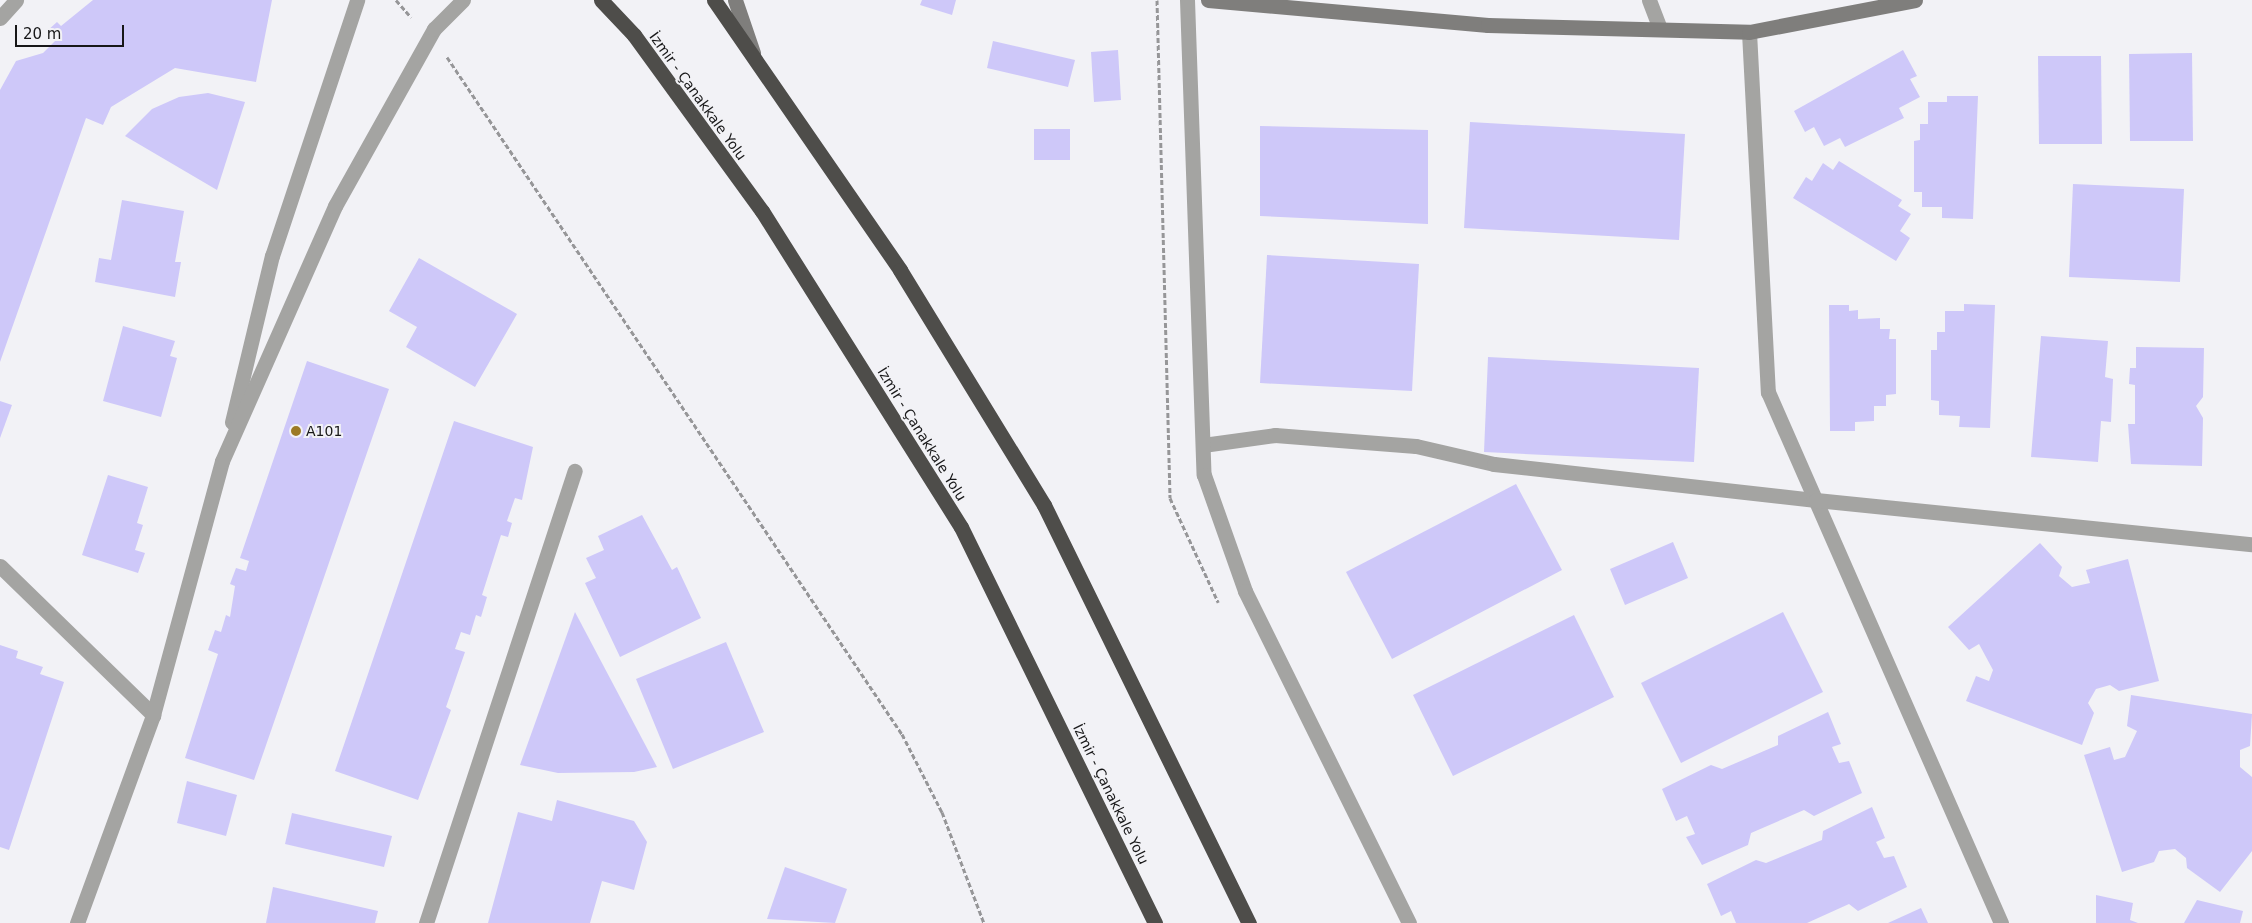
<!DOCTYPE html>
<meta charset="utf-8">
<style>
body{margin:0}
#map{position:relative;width:2252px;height:923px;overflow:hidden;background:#f2f2f6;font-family:"DejaVu Sans",sans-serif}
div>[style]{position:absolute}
.building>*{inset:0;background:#cec8f9}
.path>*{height:3px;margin-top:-1.5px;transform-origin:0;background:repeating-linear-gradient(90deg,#969698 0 5px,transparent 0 7.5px)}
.lane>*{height:15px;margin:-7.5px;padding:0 7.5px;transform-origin:7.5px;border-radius:7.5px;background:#a4a4a2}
.street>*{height:15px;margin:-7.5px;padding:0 7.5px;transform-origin:7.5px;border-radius:7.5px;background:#a4a4a2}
.secondary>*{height:15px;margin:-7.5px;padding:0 7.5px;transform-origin:7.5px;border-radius:7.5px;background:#7f7e7c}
.highway>*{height:15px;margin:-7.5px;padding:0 7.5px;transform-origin:7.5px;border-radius:7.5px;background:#4e4d4a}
.dots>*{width:14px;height:14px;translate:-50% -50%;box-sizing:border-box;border:2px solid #f2f2f6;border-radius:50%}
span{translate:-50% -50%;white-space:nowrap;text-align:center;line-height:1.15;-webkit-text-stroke:4px #f2f2f6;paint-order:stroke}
.street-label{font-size:14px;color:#171718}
.poi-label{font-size:14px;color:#171718}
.left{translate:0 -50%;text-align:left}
.scale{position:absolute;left:15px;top:25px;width:109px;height:22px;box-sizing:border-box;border:2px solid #171718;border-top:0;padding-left:6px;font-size:15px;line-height:18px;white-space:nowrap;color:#171718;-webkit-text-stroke:4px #f2f2f6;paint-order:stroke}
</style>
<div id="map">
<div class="building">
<div style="clip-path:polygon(93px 0,272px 0,256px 82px,175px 68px,111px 107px,103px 125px,86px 118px,0 362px,0 90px,16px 61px,43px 53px,56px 40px,47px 31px,57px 22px,61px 26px)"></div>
<div style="clip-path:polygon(922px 0,956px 0,952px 15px,920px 5px)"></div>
<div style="clip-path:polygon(993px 41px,1075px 60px,1068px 87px,987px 68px)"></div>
<div style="clip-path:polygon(1118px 50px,1121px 100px,1094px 102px,1091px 52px)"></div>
<div style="clip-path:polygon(1903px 50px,1917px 76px,1910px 79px,1920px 97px,1899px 108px,1904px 118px,1845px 147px,1840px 138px,1824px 146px,1814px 127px,1805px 132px,1794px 111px)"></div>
<div style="clip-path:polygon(2192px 53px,2193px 141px,2130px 141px,2129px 54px)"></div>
<div style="clip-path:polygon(2038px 56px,2101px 56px,2102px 144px,2039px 144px)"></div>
<div style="clip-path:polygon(208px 93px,245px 102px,217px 190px,125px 136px,152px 109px,179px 97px)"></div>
<div style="clip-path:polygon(1947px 96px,1978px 96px,1973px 219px,1942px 218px,1942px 207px,1922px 207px,1922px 192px,1914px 192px,1914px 141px,1920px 140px,1920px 124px,1928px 124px,1928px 102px,1947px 102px)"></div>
<div style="clip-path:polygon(1470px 122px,1685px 134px,1679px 240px,1464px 228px)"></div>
<div style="clip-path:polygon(1260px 126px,1428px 130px,1428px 224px,1260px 216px)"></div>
<div style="clip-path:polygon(1034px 129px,1070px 129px,1070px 160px,1034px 160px)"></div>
<div style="clip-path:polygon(1839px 161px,1902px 200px,1898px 206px,1911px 214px,1900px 231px,1910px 238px,1896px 261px,1793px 198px,1806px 177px,1812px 181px,1823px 163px,1833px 170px)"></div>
<div style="clip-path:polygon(2073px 184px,2184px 189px,2180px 282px,2069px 277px)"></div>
<div style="clip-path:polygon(122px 200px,184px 211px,175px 262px,181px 262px,175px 297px,95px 282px,99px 258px,111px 260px)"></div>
<div style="clip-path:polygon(1267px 255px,1419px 264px,1412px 391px,1260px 383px)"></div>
<div style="clip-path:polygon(419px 258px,517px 314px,475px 387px,406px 347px,417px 327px,389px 311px)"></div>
<div style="clip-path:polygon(1964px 304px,1995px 305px,1990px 428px,1959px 427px,1960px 416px,1939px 415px,1939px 401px,1931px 400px,1931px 350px,1937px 350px,1937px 332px,1945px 332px,1945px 311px,1964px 311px)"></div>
<div style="clip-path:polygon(1829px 305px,1849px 305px,1849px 311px,1858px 310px,1858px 319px,1880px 318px,1880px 329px,1890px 329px,1889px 339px,1896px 339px,1896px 394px,1886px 395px,1886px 406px,1874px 406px,1874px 421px,1855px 422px,1855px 431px,1830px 431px)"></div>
<div style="clip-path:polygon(123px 326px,175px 341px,170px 356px,177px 358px,161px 417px,103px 401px)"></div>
<div style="clip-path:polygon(2041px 336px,2108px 341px,2105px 377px,2113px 379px,2111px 422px,2101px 421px,2098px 462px,2031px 457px)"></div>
<div style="clip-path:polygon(2136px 347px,2204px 348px,2203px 397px,2196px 406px,2203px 418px,2202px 466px,2131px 464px,2128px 424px,2135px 424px,2135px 385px,2129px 384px,2130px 368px,2136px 368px)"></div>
<div style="clip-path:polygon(1488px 357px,1699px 368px,1694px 462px,1484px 452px)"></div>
<div style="clip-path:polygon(307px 361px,389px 389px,254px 780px,185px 758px,218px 654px,208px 650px,215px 630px,221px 632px,226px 615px,230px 617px,235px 586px,230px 584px,236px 568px,246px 571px,249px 561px,240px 558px)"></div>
<div style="clip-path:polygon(0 401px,12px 405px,0 438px)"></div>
<div style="clip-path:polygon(454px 421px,533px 447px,522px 500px,515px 498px,507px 521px,512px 523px,508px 537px,501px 535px,482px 595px,487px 597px,481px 617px,476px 615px,470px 635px,461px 632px,455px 649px,465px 652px,446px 707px,451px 710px,418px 800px,335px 771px)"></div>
<div style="clip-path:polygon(108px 475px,148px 487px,137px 523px,143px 525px,135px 550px,145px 553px,138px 573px,82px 555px)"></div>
<div style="clip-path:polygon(1516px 484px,1562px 570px,1392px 659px,1346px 572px)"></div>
<div style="clip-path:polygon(642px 515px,672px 570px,677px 567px,701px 618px,620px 657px,585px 583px,596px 578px,586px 558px,604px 550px,598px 536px)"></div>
<div style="clip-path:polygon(1673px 542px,1688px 578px,1625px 605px,1610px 569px)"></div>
<div style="clip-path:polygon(2040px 543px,2062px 567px,2059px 576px,2072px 587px,2090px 583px,2086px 570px,2128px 559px,2159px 681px,2119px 691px,2110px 685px,2096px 689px,2088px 703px,2094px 713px,2082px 745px,1966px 701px,1976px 676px,1989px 681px,1993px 670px,1979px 644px,1969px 650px,1948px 627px)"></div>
<div style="clip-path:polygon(575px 612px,657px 767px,634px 772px,558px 773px,520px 765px)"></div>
<div style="clip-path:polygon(1783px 612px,1823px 692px,1681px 763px,1641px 683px)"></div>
<div style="clip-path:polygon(1574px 615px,1614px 697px,1453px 776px,1413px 695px)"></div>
<div style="clip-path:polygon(726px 642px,764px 732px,673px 769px,636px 679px)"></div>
<div style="clip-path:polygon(0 645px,18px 651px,16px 658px,43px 667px,40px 674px,64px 682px,9px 850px,0 847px)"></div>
<div style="clip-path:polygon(2131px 695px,2252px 714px,2250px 746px,2240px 750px,2240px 767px,2252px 777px,2252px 851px,2220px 892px,2187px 868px,2186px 858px,2175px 849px,2159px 851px,2154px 862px,2122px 872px,2084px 755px,2110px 747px,2114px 760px,2125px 757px,2137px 731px,2127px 726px)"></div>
<div style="clip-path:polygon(1828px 712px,1841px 744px,1832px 747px,1839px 763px,1849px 761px,1862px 793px,1814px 816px,1804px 810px,1751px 833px,1748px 845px,1702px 865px,1686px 837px,1695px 834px,1687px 816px,1676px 821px,1662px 789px,1711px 765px,1722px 769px,1778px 745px,1778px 736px)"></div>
<div style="clip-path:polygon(187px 781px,237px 795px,226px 836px,177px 823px)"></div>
<div style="clip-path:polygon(557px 800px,634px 821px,647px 842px,634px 890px,602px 881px,590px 923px,488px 923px,518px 812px,552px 821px)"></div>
<div style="clip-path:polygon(1872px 807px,1885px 838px,1876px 842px,1884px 858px,1894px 856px,1907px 887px,1858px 911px,1849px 904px,1807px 923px,1736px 923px,1731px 911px,1721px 916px,1707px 884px,1756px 860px,1766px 863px,1822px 840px,1823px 831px)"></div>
<div style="clip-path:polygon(292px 813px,392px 836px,384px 867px,285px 844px)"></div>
<div style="clip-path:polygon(785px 867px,847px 889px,835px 923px,767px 919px)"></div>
<div style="clip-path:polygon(273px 887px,378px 911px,375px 923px,266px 923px)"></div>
<div style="clip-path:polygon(2096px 895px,2133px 903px,2130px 920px,2138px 923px,2096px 923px)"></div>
<div style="clip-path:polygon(2197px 900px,2243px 911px,2240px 923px,2184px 923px)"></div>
<div style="clip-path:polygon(1921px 908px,1928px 923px,1888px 923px)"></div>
</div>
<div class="path">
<div style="left:396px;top:0;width:23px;rotate:49deg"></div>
<div style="left:1157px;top:0;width:498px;rotate:88.5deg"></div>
<div style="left:1170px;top:498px;width:115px;rotate:65.2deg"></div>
<div style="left:447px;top:57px;width:816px;rotate:56.1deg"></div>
<div style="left:902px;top:734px;width:88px;rotate:62.9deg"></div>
<div style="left:942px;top:812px;width:119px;rotate:69.3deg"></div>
</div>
<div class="lane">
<div style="left:1649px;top:0;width:31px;rotate:69deg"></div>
<div style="left:1203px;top:445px;width:73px;rotate:-7.9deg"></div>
<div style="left:1275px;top:435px;width:141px;rotate:4.5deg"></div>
<div style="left:1416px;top:446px;width:80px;rotate:13deg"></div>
<div style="left:1494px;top:464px;width:324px;rotate:6.4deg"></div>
</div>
<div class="street">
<div style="left:1187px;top:0;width:475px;rotate:88deg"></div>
<div style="left:1204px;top:475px;width:123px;rotate:70.5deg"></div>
<div style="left:1245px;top:591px;width:370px;rotate:63.7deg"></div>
<div style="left:0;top:18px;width:24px;rotate:-48deg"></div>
<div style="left:1749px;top:32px;width:361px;rotate:87deg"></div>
<div style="left:1768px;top:392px;width:580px;rotate:66.31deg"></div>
<div style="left:232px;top:422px;width:171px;rotate:-76.5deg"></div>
<div style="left:272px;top:256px;width:270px;rotate:-71.6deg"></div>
<div style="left:1816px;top:500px;width:438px;rotate:5.8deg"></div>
<div style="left:0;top:566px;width:214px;rotate:44.2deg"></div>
<div style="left:77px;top:923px;width:221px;rotate:-69.9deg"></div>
<div style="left:153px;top:715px;width:263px;rotate:-74.8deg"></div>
<div style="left:222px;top:461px;width:279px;rotate:-66.1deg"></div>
<div style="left:335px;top:206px;width:203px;rotate:-60.8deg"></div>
<div style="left:434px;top:29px;width:41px;rotate:-45deg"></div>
<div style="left:426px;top:923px;width:476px;rotate:-71.8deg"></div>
</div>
<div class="secondary">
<div style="left:735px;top:0;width:56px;rotate:71.2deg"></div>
<div style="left:1208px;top:0;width:281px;rotate:5.1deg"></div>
<div style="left:1488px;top:25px;width:261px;rotate:1.5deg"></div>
<div style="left:1749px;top:32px;width:169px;rotate:-10.9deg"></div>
</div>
<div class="highway">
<div style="left:601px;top:0;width:48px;rotate:46.7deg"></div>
<div style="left:634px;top:35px;width:218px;rotate:54deg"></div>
<div style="left:762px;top:211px;width:373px;rotate:57.8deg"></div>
<div style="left:961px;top:527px;width:441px;rotate:63.9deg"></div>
<div style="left:714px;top:0;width:328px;rotate:55.4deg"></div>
<div style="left:900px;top:270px;width:276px;rotate:58.5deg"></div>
<div style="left:1044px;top:505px;width:466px;rotate:63.9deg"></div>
</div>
<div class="dots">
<div style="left:296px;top:431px;background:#9c7a25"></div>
</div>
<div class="street-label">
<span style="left:698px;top:96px;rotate:54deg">İzmir - Çanakkale Yolu</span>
<span style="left:922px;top:434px;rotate:58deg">İzmir - Çanakkale Yolu</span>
<span style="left:1111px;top:794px;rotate:64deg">İzmir - Çanakkale Yolu</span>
</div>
<div class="poi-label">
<span class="left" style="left:306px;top:431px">A101</span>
</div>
<div class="scale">20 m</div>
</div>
